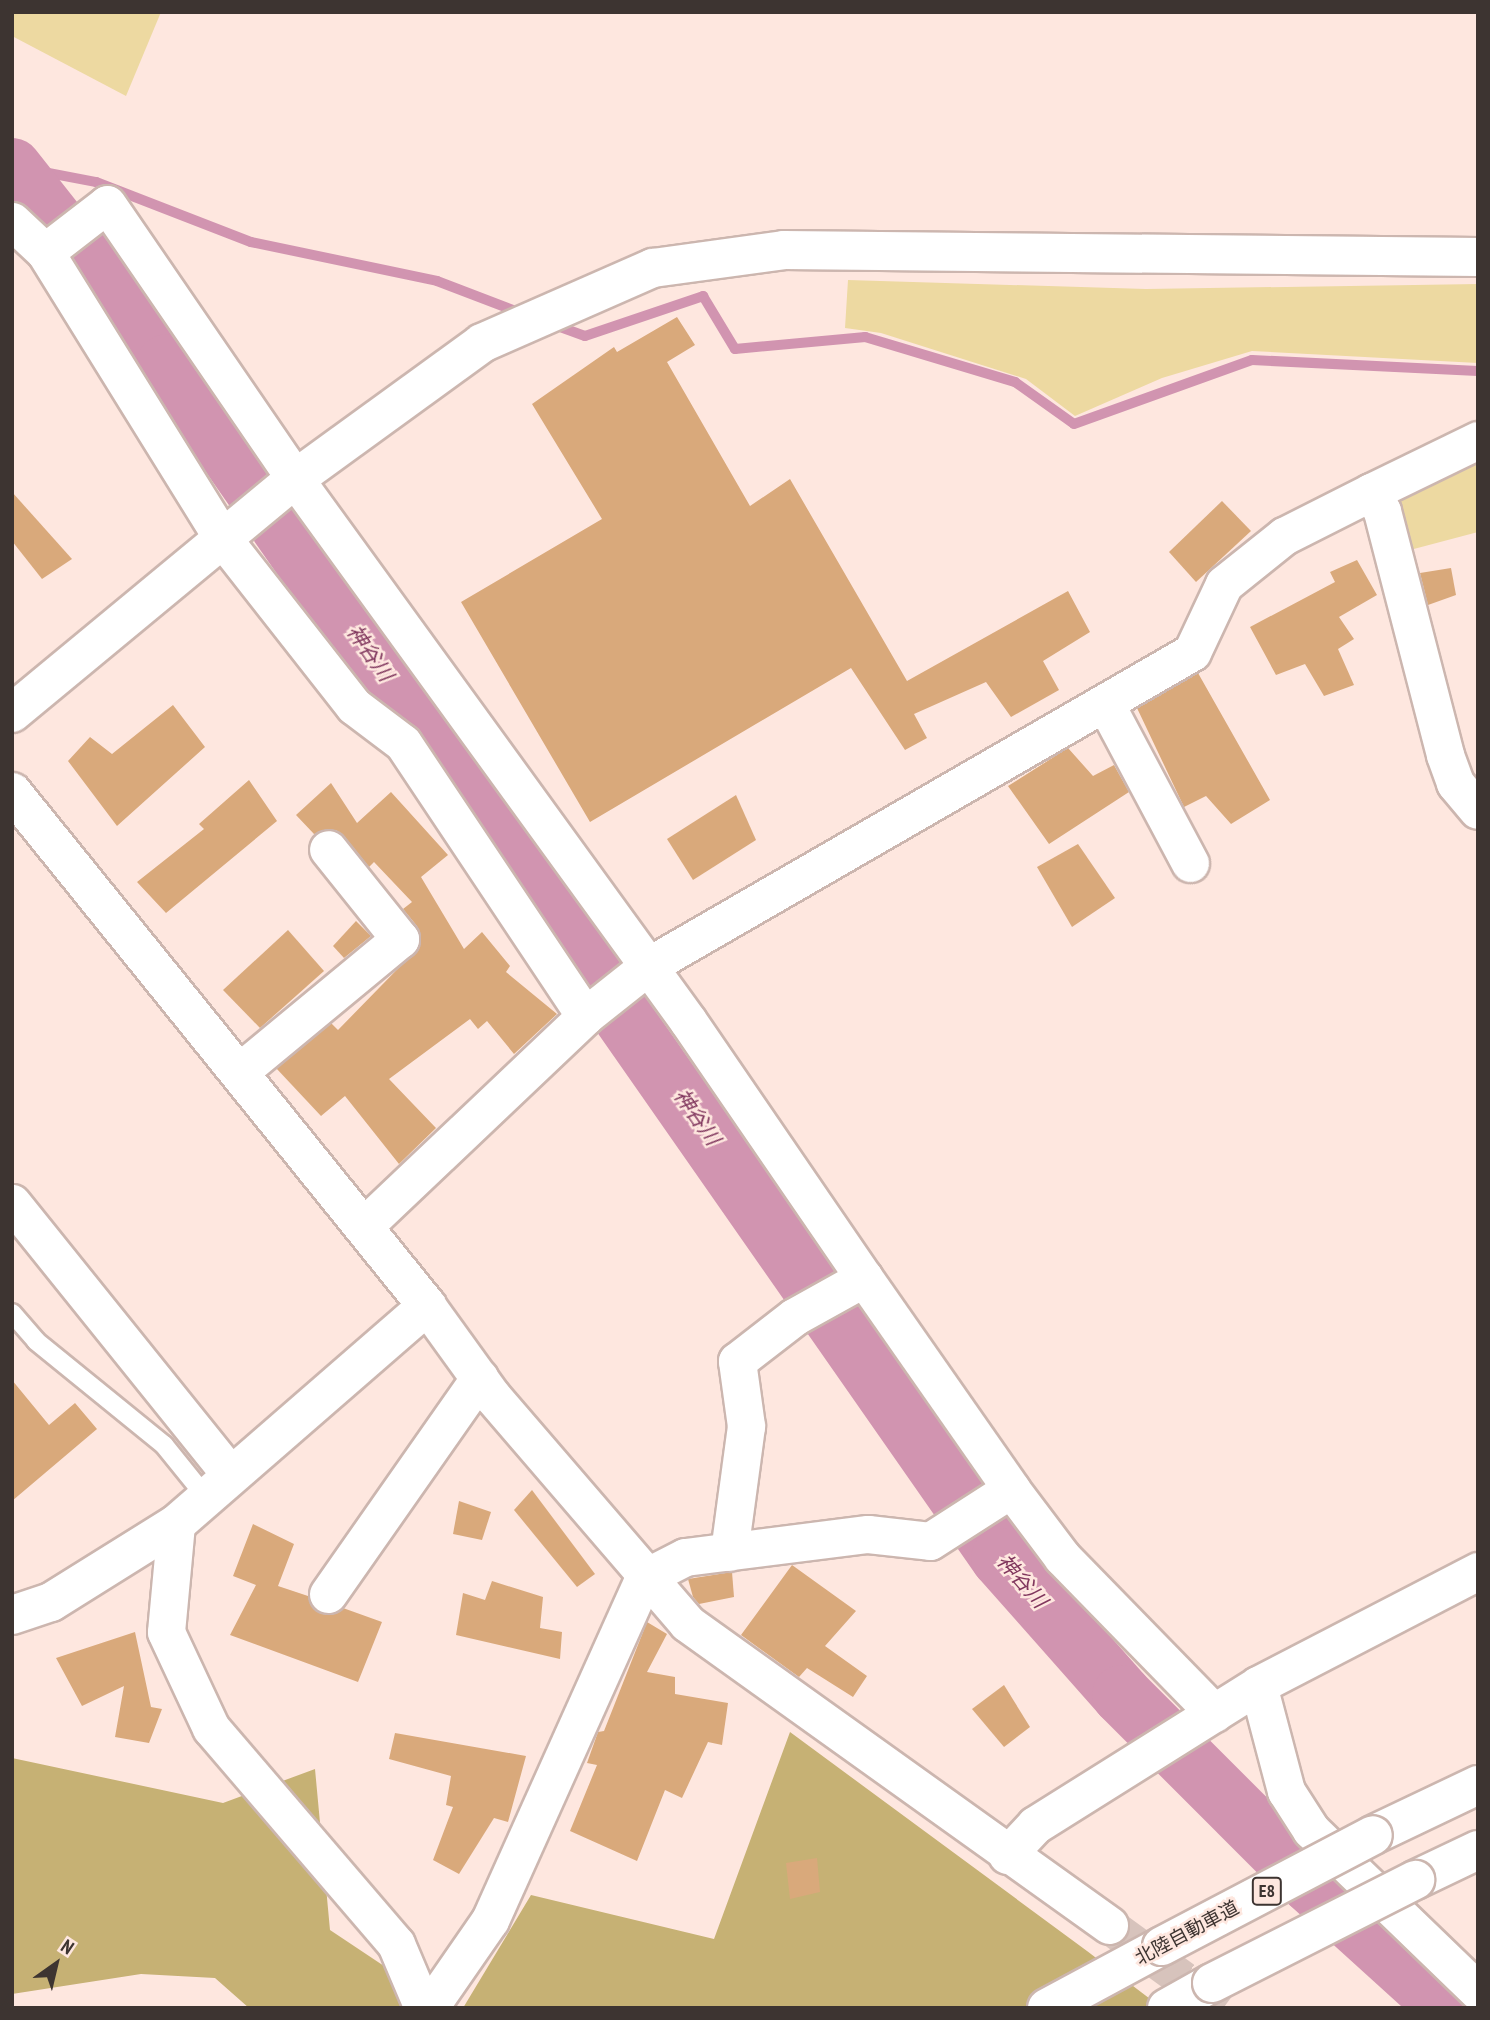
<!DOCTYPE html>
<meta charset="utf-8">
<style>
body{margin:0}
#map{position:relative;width:1490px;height:2020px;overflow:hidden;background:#fee7df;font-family:"PT Sans Narrow","Noto Sans JP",sans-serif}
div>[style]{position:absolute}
.green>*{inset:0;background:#edd9a1}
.forest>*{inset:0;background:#c6b174}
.stream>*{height:10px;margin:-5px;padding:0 5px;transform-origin:5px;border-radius:5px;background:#d194b0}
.river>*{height:60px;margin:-30px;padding:0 30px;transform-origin:30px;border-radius:30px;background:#d194b0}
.building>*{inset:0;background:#d9a97b}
.street-tunnel>*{height:37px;margin-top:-18.5px;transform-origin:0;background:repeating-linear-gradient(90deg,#d7c3bc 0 37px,transparent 0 55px)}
.roads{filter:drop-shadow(2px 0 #ccb6af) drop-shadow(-2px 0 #ccb6af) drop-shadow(0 2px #ccb6af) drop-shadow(0 -2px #ccb6af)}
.lane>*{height:18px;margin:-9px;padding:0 9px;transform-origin:9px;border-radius:9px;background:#fff}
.street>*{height:37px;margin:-18.5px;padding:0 18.5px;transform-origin:18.5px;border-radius:18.5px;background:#fff}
.secondary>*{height:38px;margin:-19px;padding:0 19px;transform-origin:19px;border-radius:19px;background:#fff}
.highway>*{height:38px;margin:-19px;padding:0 19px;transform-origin:19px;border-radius:19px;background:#fff}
.bridges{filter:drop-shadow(2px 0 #ccb6af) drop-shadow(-2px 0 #ccb6af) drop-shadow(0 2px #ccb6af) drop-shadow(0 -2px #ccb6af)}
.highway-bridge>*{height:38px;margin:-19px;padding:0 19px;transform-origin:19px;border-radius:19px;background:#fff}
span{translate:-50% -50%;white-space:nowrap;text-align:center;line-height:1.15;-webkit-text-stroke:5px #fee7df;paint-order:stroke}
.shield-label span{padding:2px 5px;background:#fee7df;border:2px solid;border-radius:5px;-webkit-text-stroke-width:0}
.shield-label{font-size:18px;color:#3d3431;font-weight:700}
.street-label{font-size:19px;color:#3d3431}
.water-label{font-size:21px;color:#80365d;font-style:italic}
.frame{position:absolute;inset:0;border:14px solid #3d3431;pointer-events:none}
.north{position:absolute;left:21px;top:1929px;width:70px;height:70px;-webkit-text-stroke:5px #fee7df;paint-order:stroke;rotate:34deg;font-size:19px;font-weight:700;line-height:28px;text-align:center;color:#3d3431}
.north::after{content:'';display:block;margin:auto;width:24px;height:32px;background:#3d3431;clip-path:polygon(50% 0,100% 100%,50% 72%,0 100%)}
</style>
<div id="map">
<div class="green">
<div style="clip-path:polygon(12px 12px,161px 12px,126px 96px,12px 36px)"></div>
<div style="clip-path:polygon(848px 280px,1146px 289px,1478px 284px,1478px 363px,1252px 351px,1162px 378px,1075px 416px,1026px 379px,881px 333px,845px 328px)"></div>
<div style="clip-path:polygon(1478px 451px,1478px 532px,1410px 550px,1393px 491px)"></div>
</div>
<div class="forest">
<div style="clip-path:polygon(790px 1732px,1087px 1951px,1162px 2008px,463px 2008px,531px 1895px,714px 1939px)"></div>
<div style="clip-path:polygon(12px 1758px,223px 1803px,315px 1769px,330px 1930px,447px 2008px,249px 2008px,215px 1978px,141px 1974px,12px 1994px)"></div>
</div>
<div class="stream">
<div style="left:12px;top:166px;width:86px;rotate:10.8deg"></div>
<div style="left:96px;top:182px;width:166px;rotate:21.2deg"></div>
<div style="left:251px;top:242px;width:190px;rotate:11.8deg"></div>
<div style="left:437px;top:281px;width:90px;rotate:20.9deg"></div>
<div style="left:552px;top:324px;width:35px;rotate:20deg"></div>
<div style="left:585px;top:336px;width:125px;rotate:-18.7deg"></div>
<div style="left:703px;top:296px;width:62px;rotate:58.9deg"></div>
<div style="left:735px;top:349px;width:131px;rotate:-5.3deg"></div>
<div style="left:865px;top:337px;width:157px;rotate:16.7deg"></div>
<div style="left:1015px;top:382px;width:72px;rotate:35.4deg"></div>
<div style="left:1074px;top:424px;width:189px;rotate:-19.8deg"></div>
<div style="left:1252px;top:360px;width:226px;rotate:2.8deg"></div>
</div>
<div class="river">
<div style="left:12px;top:168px;width:250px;rotate:51.7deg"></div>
<div style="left:167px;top:364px;width:1456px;rotate:55.07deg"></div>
<div style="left:1001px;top:1558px;width:183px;rotate:48.5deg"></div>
<div style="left:1122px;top:1695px;width:266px;rotate:45deg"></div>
<div style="left:1310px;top:1883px;width:186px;rotate:42.2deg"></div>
</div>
<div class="building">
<div style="clip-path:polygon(677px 317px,695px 345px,667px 362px,750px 506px,790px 479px,907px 681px,1068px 591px,1090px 632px,1043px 661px,1059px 690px,1011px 717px,986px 682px,914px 714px,927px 738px,905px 750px,851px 668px,590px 822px,461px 602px,602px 519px,532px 404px,614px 347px,617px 352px)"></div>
<div style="clip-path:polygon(12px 492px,72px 559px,42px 579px,12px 541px)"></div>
<div style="clip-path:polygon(1222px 501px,1251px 531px,1196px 582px,1169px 552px)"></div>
<div style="clip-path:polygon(1357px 560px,1377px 595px,1339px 617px,1354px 639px,1338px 649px,1354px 685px,1324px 696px,1305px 664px,1276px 675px,1250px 627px,1335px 582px,1330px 572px)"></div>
<div style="clip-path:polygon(1451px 568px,1456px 595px,1428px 605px,1420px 573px)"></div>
<div style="clip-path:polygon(1198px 673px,1270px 800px,1231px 824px,1206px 796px,1184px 807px,1137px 708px)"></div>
<div style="clip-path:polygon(173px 705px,205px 747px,117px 826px,68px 761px,90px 737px,112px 754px)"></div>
<div style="clip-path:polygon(1068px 748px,1093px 776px,1114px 765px,1129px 792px,1049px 844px,1008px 786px)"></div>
<div style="clip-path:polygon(249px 780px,277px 821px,166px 913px,137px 882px,204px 829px,199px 824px)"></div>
<div style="clip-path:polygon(331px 783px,357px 823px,391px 792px,448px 855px,421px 877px,464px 949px,482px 932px,510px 966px,506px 972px,557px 1014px,514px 1054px,487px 1021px,478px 1029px,470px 1019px,389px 1079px,436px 1128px,399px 1164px,345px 1096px,321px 1116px,276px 1068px,331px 1023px,338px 1030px,420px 946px,417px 926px,403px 909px,412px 902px,374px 862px,369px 867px,336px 830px,314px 834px,296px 815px)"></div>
<div style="clip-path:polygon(736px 795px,756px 840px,693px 880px,667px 839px)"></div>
<div style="clip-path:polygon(1078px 844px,1115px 898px,1072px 927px,1037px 867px)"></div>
<div style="clip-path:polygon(356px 921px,371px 936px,344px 958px,333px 946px)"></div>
<div style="clip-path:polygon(288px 930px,324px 971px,260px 1028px,223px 990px)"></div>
<div style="clip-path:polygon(12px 1380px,49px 1425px,75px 1403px,97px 1429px,12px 1501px)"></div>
<div style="clip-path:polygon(532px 1490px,595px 1574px,577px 1587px,514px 1510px)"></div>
<div style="clip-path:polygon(459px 1501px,491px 1512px,482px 1540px,453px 1534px)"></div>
<div style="clip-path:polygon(253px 1524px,294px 1544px,278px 1586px,308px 1596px,326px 1615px,343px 1608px,382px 1622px,358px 1682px,230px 1635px,256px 1585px,233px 1576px)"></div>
<div style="clip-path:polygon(792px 1565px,856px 1611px,825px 1646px,867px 1676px,853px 1697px,807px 1668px,799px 1677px,741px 1635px)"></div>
<div style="clip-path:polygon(732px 1572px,734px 1597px,699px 1604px,693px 1597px,688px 1579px)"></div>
<div style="clip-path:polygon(492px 1581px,543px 1597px,540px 1628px,562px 1632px,560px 1659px,456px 1635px,463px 1593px,485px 1600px)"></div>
<div style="clip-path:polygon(647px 1622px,667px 1634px,647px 1672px,675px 1677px,675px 1694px,728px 1703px,722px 1745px,708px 1742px,682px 1798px,665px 1790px,637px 1861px,570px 1831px,597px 1765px,587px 1763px,598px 1732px,604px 1731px)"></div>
<div style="clip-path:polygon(135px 1632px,151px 1707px,162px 1709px,149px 1743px,115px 1737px,124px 1686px,82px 1706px,56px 1658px)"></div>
<div style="clip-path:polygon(1004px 1685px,1030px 1727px,1004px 1747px,972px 1709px)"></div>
<div style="clip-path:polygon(395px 1733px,526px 1756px,508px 1822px,494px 1818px,459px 1874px,433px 1860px,453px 1807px,446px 1805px,451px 1776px,389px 1759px)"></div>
<div style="clip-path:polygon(817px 1858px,820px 1892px,790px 1899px,786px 1863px)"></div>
</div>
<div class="street-tunnel">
<div style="left:1109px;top:1925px;width:141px;rotate:36.1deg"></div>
</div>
<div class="roads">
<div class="lane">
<div style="left:12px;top:1313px;width:37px;rotate:49deg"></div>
<div style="left:36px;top:1341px;width:165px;rotate:39.1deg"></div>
<div style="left:164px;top:1445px;width:67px;rotate:51.1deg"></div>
</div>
<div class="street">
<div style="left:12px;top:221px;width:45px;rotate:43.2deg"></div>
<div style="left:45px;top:252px;width:78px;rotate:-37.7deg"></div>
<div style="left:107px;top:204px;width:333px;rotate:55.6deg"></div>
<div style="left:295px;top:479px;width:669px;rotate:54.05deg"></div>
<div style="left:688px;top:1021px;width:311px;rotate:55.6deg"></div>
<div style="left:864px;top:1278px;width:80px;rotate:150.9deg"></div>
<div style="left:794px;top:1317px;width:72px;rotate:142.3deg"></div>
<div style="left:737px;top:1361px;width:66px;rotate:82.1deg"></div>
<div style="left:746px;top:1426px;width:127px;rotate:97.7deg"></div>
<div style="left:45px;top:252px;width:338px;rotate:58.2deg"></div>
<div style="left:223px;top:539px;width:212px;rotate:51.9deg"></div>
<div style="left:354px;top:706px;width:61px;rotate:37.1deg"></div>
<div style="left:403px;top:743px;width:328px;rotate:56.3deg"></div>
<div style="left:1371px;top:492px;width:119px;rotate:-25.9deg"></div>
<div style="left:1106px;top:705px;width:179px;rotate:62deg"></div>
<div style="left:239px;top:1072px;width:209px;rotate:-39.6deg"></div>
<div style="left:400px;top:939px;width:115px;rotate:-128.7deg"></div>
<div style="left:12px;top:1203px;width:349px;rotate:51.2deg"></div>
<div style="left:364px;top:1226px;width:305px;rotate:-43.5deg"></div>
<div style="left:585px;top:1016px;width:80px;rotate:-38.4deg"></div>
<div style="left:648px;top:966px;width:628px;rotate:-29.99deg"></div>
<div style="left:1192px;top:652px;width:75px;rotate:-64.8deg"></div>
<div style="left:1224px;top:584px;width:77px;rotate:-38.7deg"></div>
<div style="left:1284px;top:536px;width:97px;rotate:-26.8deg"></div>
<div style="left:1371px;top:492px;width:22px;rotate:60deg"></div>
<div style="left:1382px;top:511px;width:252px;rotate:75.5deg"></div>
<div style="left:1445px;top:755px;width:30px;rotate:70deg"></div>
<div style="left:1455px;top:783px;width:35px;rotate:50deg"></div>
<div style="left:864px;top:1278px;width:257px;rotate:55.1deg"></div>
<div style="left:427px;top:1306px;width:111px;rotate:54.2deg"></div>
<div style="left:492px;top:1396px;width:299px;rotate:49.3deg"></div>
<div style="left:687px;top:1623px;width:519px;rotate:35.59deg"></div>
<div style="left:176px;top:1524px;width:108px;rotate:95.3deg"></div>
<div style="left:166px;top:1632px;width:106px;rotate:64.9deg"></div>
<div style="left:211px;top:1728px;width:284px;rotate:49.4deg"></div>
<div style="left:396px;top:1944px;width:69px;rotate:67.1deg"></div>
<div style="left:328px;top:1594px;width:264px;rotate:-55deg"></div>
<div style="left:1258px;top:1685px;width:110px;rotate:75.2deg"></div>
<div style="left:1286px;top:1791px;width:46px;rotate:57.3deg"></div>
<div style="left:1311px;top:1830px;width:232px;rotate:44deg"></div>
<div style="left:1007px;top:1855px;width:41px;rotate:-47deg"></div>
<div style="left:1035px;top:1825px;width:263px;rotate:-32.1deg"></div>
<div style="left:1258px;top:1685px;width:248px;rotate:-27.4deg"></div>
<div style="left:429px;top:2008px;width:107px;rotate:-55.3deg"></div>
<div style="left:490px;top:1920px;width:375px;rotate:-65.8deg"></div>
<div style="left:644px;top:1578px;width:46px;rotate:-27.1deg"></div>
<div style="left:685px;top:1557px;width:184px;rotate:-7.2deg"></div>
<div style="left:868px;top:1534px;width:62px;rotate:6.4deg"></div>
<div style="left:930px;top:1541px;width:96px;rotate:-32.7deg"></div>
<div style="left:1011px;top:1489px;width:85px;rotate:53.1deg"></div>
<div style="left:1062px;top:1557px;width:218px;rotate:45.7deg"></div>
</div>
<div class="secondary">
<div style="left:12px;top:713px;width:367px;rotate:-39.6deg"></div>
<div style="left:295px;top:479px;width:231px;rotate:-36deg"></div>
<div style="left:482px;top:343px;width:187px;rotate:-23.7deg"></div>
<div style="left:653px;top:268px;width:132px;rotate:-7.8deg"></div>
<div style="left:784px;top:250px;width:694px;rotate:0.58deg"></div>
<div style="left:12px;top:792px;width:661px;rotate:51.08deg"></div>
<div style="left:427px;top:1306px;width:332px;rotate:139deg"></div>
<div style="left:176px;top:1524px;width:147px;rotate:148deg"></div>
<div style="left:51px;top:1602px;width:41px;rotate:161.6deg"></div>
</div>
<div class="highway">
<div style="left:1373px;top:1835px;width:116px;rotate:-25.5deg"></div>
<div style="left:1415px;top:1880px;width:70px;rotate:-25.5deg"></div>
<div style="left:1047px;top:2008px;width:131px;rotate:-28.3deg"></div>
<div style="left:1167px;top:2008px;width:51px;rotate:-29.1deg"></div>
</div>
</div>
<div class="bridges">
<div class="highway-bridge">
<div style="left:1162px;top:1946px;width:238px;rotate:-27.7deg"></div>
<div style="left:1212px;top:1983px;width:228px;rotate:-26.9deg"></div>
</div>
</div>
<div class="shield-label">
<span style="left:1267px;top:1891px">E8</span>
</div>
<div class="street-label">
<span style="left:1187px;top:1933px;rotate:-28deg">北陸自動車道</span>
</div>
<div class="water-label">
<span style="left:370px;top:653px;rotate:55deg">神谷川</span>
<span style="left:697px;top:1117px;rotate:55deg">神谷川</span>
<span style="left:1022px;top:1581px;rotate:49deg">神谷川</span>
</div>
<div class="frame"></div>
<div class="north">N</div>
</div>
